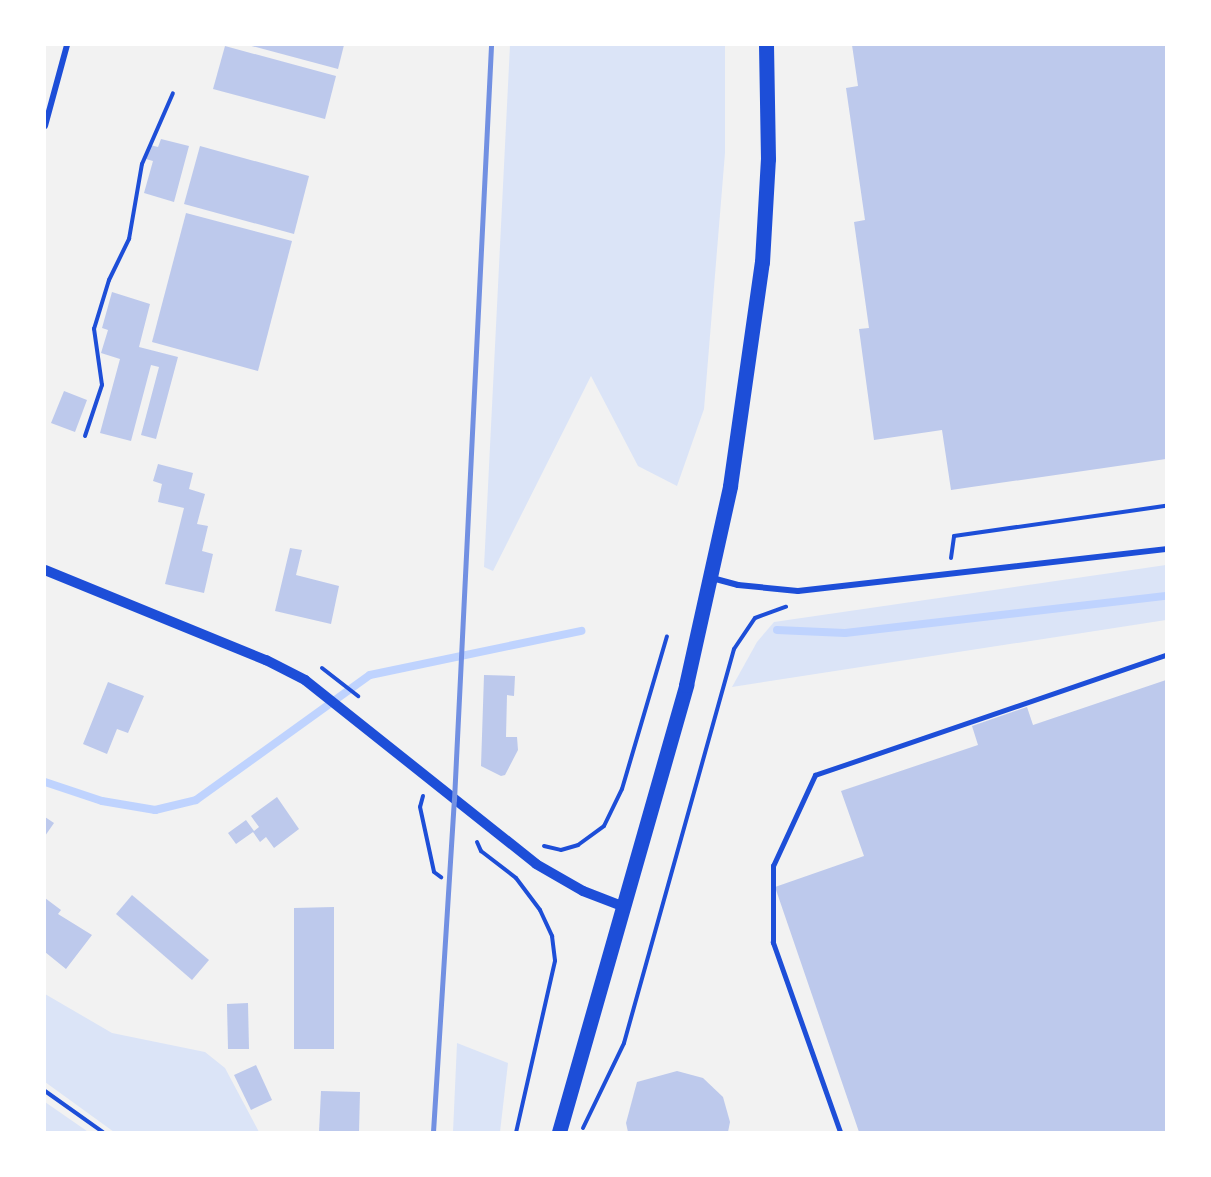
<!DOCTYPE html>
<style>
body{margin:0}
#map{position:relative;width:1211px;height:1177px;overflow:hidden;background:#f2f2f2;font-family:Quicksand,sans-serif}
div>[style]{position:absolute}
.green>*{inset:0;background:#dbe4f7}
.stream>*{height:8px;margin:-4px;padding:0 4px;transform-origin:4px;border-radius:4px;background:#bfd3fe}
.building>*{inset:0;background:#bdc9ec}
.path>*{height:4px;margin:-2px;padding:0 2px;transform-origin:2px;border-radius:2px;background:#1d4ed8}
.service>*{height:4.5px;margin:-2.25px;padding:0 2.25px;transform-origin:2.25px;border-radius:2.25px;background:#1d4ed8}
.minor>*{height:6px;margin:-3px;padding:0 3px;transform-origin:3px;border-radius:3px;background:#1d4ed8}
.tertiary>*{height:10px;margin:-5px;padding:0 5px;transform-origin:5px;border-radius:5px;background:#1d4ed8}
.primary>*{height:15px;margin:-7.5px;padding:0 7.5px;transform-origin:7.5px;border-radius:7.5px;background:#1d4ed8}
.rail>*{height:4.5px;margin:-2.25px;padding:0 2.25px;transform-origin:2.25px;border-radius:2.25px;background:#7290e2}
span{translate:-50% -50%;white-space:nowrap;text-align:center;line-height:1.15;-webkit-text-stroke:4.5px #fff;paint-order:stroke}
.frame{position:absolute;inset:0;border:46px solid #fff;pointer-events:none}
</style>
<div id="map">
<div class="green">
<div style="clip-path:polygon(510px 45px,725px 45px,725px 153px,704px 409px,677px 486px,638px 466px,591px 376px,493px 571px,484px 567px)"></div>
<div style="clip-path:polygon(1166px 565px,1166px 620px,732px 687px,757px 642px,774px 622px)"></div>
<div style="clip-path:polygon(45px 994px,112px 1033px,205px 1052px,225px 1068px,259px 1132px,114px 1132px,45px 1082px)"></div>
<div style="clip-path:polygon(457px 1043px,508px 1063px,500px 1132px,453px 1132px)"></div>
<div style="clip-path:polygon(45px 1102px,84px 1129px,88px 1132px,45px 1132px)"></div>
</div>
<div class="stream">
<div style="left:777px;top:630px;width:68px;rotate:2.5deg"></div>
<div style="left:845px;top:633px;width:323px;rotate:-6.6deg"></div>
<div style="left:45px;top:782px;width:60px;rotate:18.4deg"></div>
<div style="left:102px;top:801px;width:54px;rotate:9.6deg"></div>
<div style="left:155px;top:810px;width:42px;rotate:-13.7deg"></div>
<div style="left:196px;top:800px;width:214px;rotate:-35.7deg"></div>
<div style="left:370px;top:675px;width:216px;rotate:-11.8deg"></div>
</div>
<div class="building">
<div style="clip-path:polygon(248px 45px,344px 45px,338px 69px)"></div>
<div style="clip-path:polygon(852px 45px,1166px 45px,1166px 459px,951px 490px,942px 430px,874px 440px,859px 329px,869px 328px,854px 222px,865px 220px,846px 88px,858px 86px)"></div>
<div style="clip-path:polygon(225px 46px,336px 76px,325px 119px,213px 89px)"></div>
<div style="clip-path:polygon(161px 139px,189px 146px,174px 202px,144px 193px,153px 161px,146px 159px,150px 145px,158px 147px)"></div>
<div style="clip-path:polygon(200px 146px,309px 176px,294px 234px,184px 204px)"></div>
<div style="clip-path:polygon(186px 213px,292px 241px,258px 371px,152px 342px)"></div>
<div style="clip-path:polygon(112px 292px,150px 304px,139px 347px,178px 357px,156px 439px,141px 435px,159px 367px,151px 365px,131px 441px,100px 433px,120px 359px,101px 353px,108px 330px,102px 328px)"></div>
<div style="clip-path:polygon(64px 391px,87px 400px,75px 432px,51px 423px)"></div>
<div style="clip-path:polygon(158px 464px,193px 473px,189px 489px,205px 494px,197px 524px,208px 526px,202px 551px,213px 554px,204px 593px,165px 584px,184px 508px,158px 502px,162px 484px,153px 481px)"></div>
<div style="clip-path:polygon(290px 548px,302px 550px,296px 575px,339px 586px,331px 624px,275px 611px)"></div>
<div style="clip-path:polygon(484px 675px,515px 676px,514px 696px,507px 695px,506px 737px,517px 737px,518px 750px,505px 775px,501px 776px,481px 766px)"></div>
<div style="clip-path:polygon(1166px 680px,1166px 1132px,859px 1132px,775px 887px,864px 856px,841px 791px,978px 745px,972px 726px,1027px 707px,1033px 725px)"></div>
<div style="clip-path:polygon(108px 682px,144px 696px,128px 733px,117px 729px,107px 754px,83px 744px)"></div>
<div style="clip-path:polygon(277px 797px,299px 829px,274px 848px,266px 837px,260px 842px,253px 832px,236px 844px,228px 833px,246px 820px,254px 831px,259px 827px,251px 816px)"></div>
<div style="clip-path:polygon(45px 817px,54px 823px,45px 836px)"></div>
<div style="clip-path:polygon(132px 895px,209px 960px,192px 980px,116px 914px)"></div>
<div style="clip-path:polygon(45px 898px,61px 910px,58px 914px,92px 935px,66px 969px,45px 952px)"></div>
<div style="clip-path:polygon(334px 907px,334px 1049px,294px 1049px,294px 908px)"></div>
<div style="clip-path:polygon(248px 1003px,249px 1049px,228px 1049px,227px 1004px)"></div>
<div style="clip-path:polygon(256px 1065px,272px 1100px,251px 1110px,234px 1075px)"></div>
<div style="clip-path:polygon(677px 1071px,703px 1078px,723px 1097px,730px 1122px,728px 1132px,628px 1132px,626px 1123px,637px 1082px)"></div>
<div style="clip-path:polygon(321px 1091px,360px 1092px,359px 1132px,319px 1132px)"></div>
</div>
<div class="path">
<div style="left:85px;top:436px;width:54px;rotate:-71.6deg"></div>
<div style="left:102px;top:385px;width:57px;rotate:-98.1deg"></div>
<div style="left:94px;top:329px;width:51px;rotate:-73deg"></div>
<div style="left:109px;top:280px;width:46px;rotate:-64deg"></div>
<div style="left:129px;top:239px;width:76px;rotate:-80.2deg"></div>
<div style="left:142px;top:164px;width:77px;rotate:-66.4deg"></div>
<div style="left:951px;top:558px;width:22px;rotate:-82deg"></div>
<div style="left:954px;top:536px;width:214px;rotate:-8.1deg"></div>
<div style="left:322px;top:668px;width:46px;rotate:37.9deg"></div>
<div style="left:423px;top:796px;width:11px;rotate:105deg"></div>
<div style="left:420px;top:807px;width:66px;rotate:77.8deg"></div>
<div style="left:434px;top:872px;width:9px;rotate:36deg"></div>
<div style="left:477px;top:842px;width:10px;rotate:66deg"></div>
<div style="left:481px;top:851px;width:44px;rotate:37.6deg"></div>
<div style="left:516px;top:878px;width:40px;rotate:53deg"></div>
<div style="left:540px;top:910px;width:29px;rotate:65deg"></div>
<div style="left:552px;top:936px;width:25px;rotate:83deg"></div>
<div style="left:555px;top:961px;width:175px;rotate:102.8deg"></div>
<div style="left:544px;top:846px;width:17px;rotate:13deg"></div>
<div style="left:561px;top:850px;width:18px;rotate:-16deg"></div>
<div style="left:578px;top:845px;width:32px;rotate:-36deg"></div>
<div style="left:604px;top:826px;width:41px;rotate:-64.1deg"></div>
<div style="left:622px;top:789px;width:159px;rotate:-73.6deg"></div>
<div style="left:45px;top:1091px;width:71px;rotate:35.3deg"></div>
<div style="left:583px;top:1128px;width:94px;rotate:-64.2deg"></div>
<div style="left:624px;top:1043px;width:409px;rotate:-74.4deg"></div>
<div style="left:734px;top:649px;width:37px;rotate:-56deg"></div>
<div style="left:755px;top:618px;width:33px;rotate:-20deg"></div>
</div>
<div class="service">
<div style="left:840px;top:1132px;width:201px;rotate:-109.5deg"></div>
<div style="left:773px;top:943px;width:77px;rotate:-90deg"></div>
<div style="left:773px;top:866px;width:100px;rotate:-65.2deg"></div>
<div style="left:815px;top:775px;width:371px;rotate:-18.9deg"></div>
</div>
<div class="minor">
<div style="left:45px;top:126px;width:84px;rotate:-74.8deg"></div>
<div style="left:712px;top:578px;width:27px;rotate:15deg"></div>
<div style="left:738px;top:585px;width:60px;rotate:5.7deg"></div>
<div style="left:798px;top:591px;width:370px;rotate:-6.5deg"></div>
</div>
<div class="tertiary">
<div style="left:45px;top:570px;width:239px;rotate:22.2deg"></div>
<div style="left:266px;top:660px;width:44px;rotate:27.1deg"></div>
<div style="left:305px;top:680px;width:295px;rotate:38.5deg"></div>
<div style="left:536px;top:864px;width:54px;rotate:29.9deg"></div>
<div style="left:583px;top:891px;width:42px;rotate:21deg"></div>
</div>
<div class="primary">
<div style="left:559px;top:1132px;width:465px;rotate:-74.1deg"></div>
<div style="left:686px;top:685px;width:204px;rotate:-77.5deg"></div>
<div style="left:730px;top:486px;width:226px;rotate:-81.9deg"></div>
<div style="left:762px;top:262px;width:103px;rotate:-86.7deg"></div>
<div style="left:768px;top:159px;width:114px;rotate:-91deg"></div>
</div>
<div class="rail">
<div style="left:433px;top:1132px;width:333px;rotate:-86.4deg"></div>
<div style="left:454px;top:800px;width:756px;rotate:-87.19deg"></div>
</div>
<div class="frame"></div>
</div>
